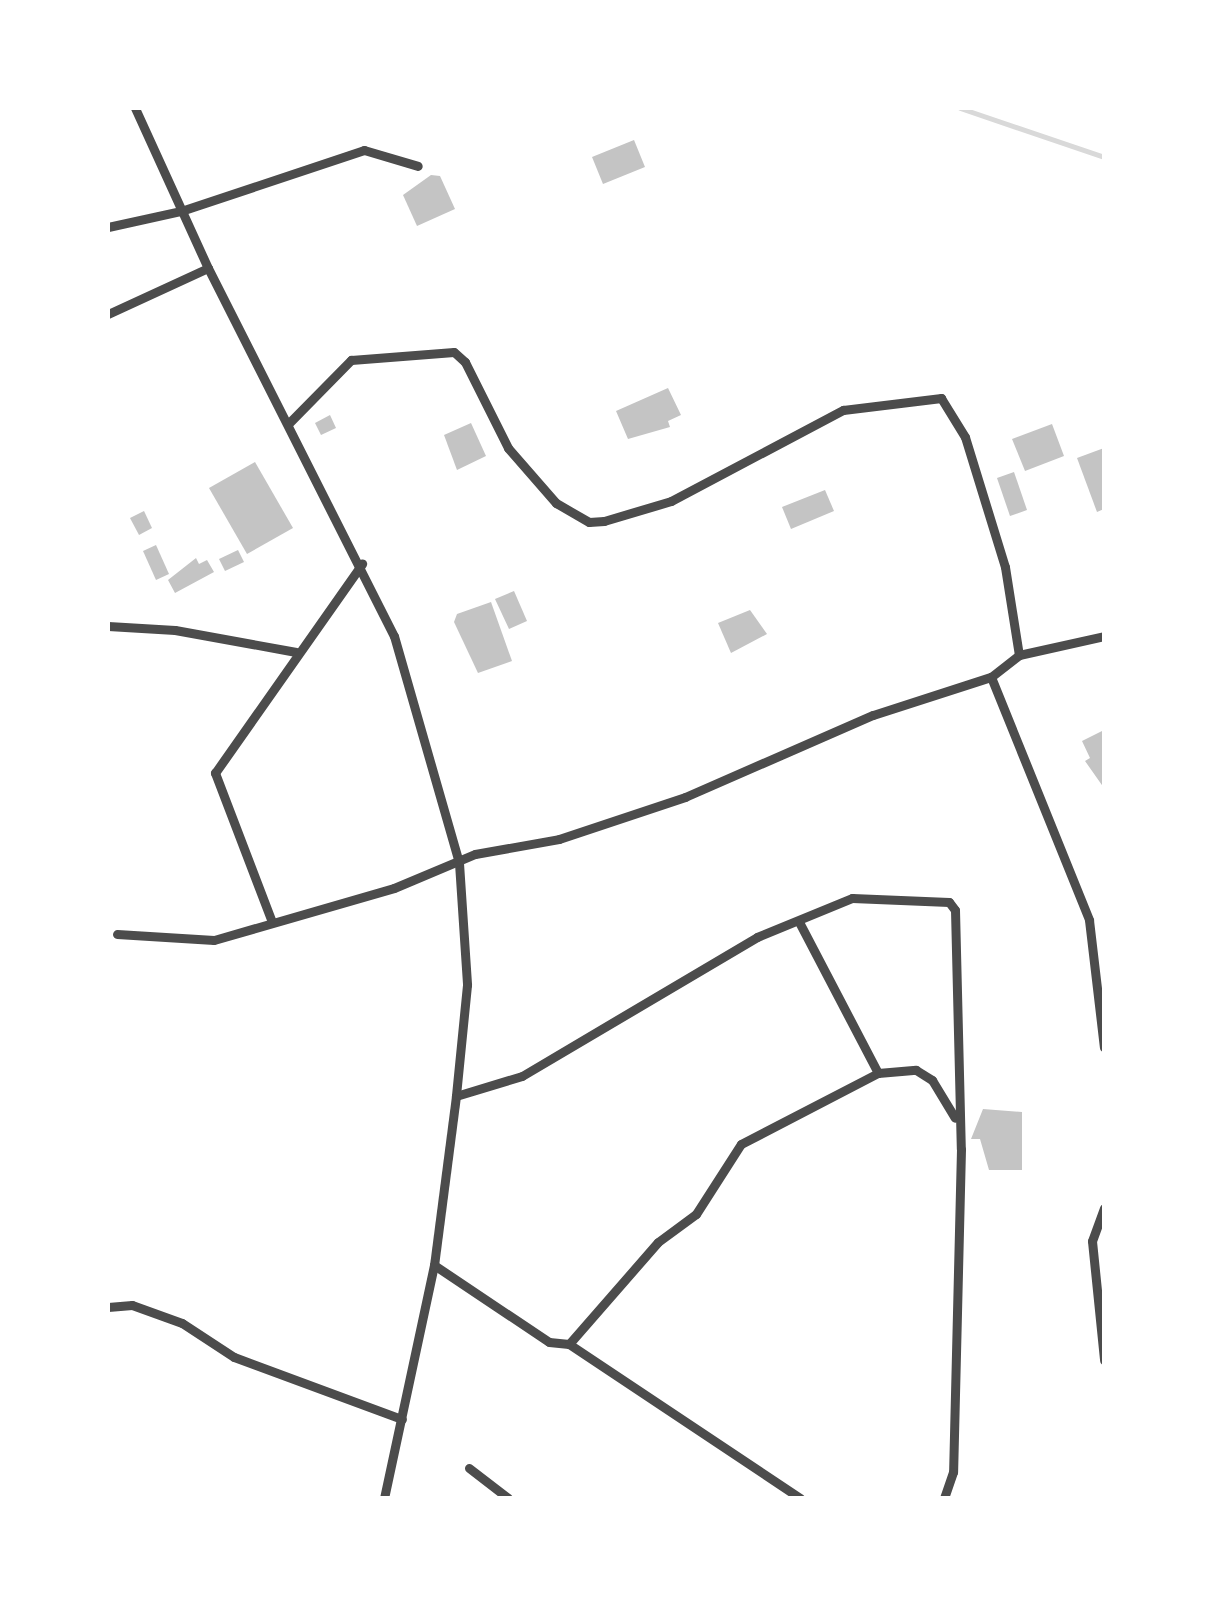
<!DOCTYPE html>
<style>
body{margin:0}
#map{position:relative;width:1212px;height:1606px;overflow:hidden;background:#fff;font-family:Ubuntu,sans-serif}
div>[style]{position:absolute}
.stream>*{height:5px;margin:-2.5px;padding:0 2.5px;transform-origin:2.5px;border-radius:2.5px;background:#d9d9d9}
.building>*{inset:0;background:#c4c4c4}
.minor>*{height:9px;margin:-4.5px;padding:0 4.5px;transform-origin:4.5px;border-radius:4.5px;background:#4c4c4c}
span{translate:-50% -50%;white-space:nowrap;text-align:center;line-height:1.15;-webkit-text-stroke:10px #fff;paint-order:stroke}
.frame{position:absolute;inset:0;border:110px solid #fff;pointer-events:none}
</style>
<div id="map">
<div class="stream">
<div style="left:960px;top:108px;width:152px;rotate:18.8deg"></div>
</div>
<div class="building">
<div style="clip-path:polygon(634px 140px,645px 167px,603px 184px,592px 157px)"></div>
<div style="clip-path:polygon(431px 175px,440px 176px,455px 209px,417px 226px,403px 195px)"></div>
<div style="clip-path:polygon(668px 388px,681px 415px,668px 421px,670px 427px,628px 439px,616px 411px)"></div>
<div style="clip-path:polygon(330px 415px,336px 428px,321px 435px,315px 423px)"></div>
<div style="clip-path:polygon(471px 423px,486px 456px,457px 470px,444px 435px)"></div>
<div style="clip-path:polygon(1052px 424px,1064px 456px,1025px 471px,1012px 439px)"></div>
<div style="clip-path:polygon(1104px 448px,1104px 509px,1097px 512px,1077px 458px)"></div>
<div style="clip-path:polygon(255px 462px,293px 528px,247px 554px,209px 488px)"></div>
<div style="clip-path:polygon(1014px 472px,1027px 510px,1010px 516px,997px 478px)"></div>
<div style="clip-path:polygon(825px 490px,834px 511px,791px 529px,782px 507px)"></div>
<div style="clip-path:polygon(144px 511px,152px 528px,139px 535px,130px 518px)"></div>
<div style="clip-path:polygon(156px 545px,169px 574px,156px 580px,143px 551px)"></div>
<div style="clip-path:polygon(238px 550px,244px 562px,225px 571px,219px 559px)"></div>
<div style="clip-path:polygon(196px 558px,199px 564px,207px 560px,214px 572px,175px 593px,168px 580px)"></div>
<div style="clip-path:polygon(514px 591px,527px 621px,509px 629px,495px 599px)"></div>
<div style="clip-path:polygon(491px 602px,512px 661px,478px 673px,454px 622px,457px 614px)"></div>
<div style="clip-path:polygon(750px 610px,767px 634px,731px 653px,718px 623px)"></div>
<div style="clip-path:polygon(1104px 730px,1104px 788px,1085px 761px,1090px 758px,1082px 741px)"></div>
<div style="clip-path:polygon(983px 1109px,1022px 1112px,1022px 1170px,989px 1170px,980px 1139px,971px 1139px)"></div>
</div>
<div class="minor">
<div style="left:135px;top:108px;width:176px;rotate:65.5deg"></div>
<div style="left:208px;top:268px;width:412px;rotate:63.2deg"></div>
<div style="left:394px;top:636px;width:236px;rotate:74deg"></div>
<div style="left:459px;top:863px;width:122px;rotate:86.2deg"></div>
<div style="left:467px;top:985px;width:112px;rotate:95.7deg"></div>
<div style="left:456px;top:1096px;width:170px;rotate:97.4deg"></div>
<div style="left:434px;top:1265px;width:238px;rotate:102.1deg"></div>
<div style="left:108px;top:227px;width:75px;rotate:-12.4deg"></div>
<div style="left:181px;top:211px;width:193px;rotate:-18.4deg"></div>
<div style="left:364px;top:150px;width:56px;rotate:16.5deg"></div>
<div style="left:108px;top:314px;width:110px;rotate:-24.7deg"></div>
<div style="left:288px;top:424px;width:90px;rotate:-45.5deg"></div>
<div style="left:351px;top:360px;width:103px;rotate:-4.4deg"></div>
<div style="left:454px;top:352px;width:15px;rotate:42deg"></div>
<div style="left:465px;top:362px;width:96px;rotate:63.4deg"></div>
<div style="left:508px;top:448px;width:73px;rotate:48.9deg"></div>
<div style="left:556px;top:503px;width:38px;rotate:30deg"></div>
<div style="left:589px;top:522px;width:15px;rotate:-4deg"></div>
<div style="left:604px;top:521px;width:70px;rotate:-16.6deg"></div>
<div style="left:671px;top:501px;width:195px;rotate:-27.9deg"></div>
<div style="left:843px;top:410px;width:99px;rotate:-7deg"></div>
<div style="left:941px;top:398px;width:46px;rotate:58.4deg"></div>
<div style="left:965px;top:437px;width:136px;rotate:72.9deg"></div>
<div style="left:1005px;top:567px;width:89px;rotate:81deg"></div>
<div style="left:108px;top:626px;width:67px;rotate:3.4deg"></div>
<div style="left:175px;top:630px;width:123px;rotate:10.3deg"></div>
<div style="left:991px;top:677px;width:262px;rotate:68deg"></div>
<div style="left:1089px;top:920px;width:128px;rotate:83.3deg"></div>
<div style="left:272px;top:922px;width:160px;rotate:-110.9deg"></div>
<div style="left:215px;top:773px;width:256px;rotate:-54.9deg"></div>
<div style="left:117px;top:934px;width:97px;rotate:3.5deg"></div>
<div style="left:214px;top:940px;width:187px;rotate:-16.1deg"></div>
<div style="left:394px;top:888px;width:88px;rotate:-22.8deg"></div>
<div style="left:475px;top:854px;width:85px;rotate:-10.1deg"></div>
<div style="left:559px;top:839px;width:133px;rotate:-18.4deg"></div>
<div style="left:685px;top:797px;width:205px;rotate:-23.6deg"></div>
<div style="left:873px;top:715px;width:124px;rotate:-17.9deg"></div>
<div style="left:991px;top:677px;width:36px;rotate:-38deg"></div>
<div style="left:1019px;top:655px;width:87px;rotate:-12.6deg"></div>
<div style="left:878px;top:1073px;width:38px;rotate:-5deg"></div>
<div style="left:916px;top:1070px;width:19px;rotate:32deg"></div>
<div style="left:932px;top:1080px;width:44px;rotate:58.8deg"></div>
<div style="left:456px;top:1096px;width:69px;rotate:-16.9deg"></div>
<div style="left:522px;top:1076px;width:273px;rotate:-30.6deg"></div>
<div style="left:757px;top:937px;width:103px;rotate:-22.3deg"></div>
<div style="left:852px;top:898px;width:97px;rotate:2.4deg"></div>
<div style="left:949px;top:902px;width:10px;rotate:53deg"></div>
<div style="left:955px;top:910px;width:239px;rotate:88.6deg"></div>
<div style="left:961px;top:1149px;width:323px;rotate:91.4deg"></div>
<div style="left:953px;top:1472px;width:28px;rotate:109deg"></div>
<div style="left:1104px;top:1208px;width:35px;rotate:110deg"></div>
<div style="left:1092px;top:1241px;width:120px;rotate:84.2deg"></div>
<div style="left:434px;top:1265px;width:138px;rotate:33.8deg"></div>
<div style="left:549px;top:1342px;width:20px;rotate:6deg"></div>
<div style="left:569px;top:1344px;width:278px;rotate:33.7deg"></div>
<div style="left:108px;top:1307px;width:24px;rotate:-5deg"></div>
<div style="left:132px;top:1305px;width:53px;rotate:19.8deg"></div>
<div style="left:182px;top:1323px;width:62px;rotate:33.2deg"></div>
<div style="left:234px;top:1357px;width:179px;rotate:20.3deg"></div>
<div style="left:569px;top:1344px;width:135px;rotate:-48.9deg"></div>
<div style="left:658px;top:1242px;width:47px;rotate:-36.4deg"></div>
<div style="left:696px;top:1214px;width:83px;rotate:-57.3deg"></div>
<div style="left:741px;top:1144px;width:154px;rotate:-27.4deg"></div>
<div style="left:878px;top:1073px;width:168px;rotate:-117.6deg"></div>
<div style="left:469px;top:1468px;width:49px;rotate:37.6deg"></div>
</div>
<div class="frame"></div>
</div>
